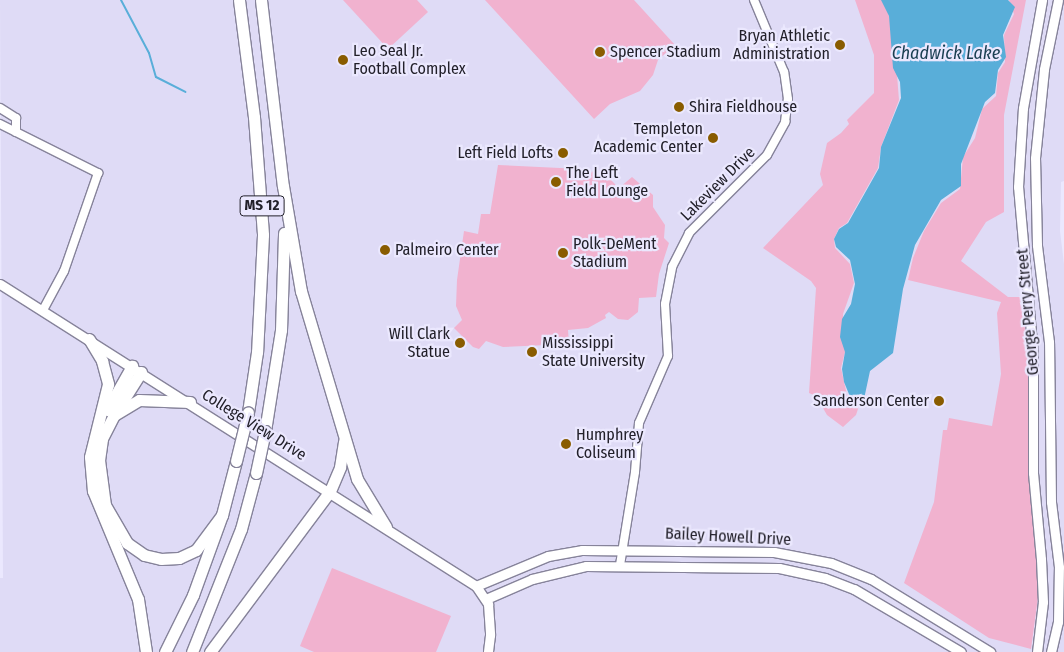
<!DOCTYPE html>
<style>
body{margin:0}
#map{position:relative;width:1064px;height:652px;overflow:hidden;background:#ebe8fe;font-family:"Fira Sans Condensed",sans-serif}
div>[style]{position:absolute}
.built>*{inset:0;background:#dfdbf6}
.green>*{inset:0;background:#f1b2cf}
.water>*{inset:0;background:#59aed9}
.stream>*{height:2px;margin:-1px;padding:0 1px;transform-origin:1px;border-radius:1px;background:#59aed9}
.roads{filter:drop-shadow(1px 0 #86839a) drop-shadow(-1px 0 #86839a) drop-shadow(0 1px #86839a) drop-shadow(0 -1px #86839a)}
.minor>*{height:8px;margin:-4px;padding:0 4px;transform-origin:4px;border-radius:4px;background:#fff}
.tertiary>*{height:9px;margin:-4.5px;padding:0 4.5px;transform-origin:4.5px;border-radius:4.5px;background:#fff}
.primary>*{height:11px;margin:-5.5px;padding:0 5.5px;transform-origin:5.5px;border-radius:5.5px;background:#fff}
.bridges{filter:drop-shadow(1px 0 #86839a) drop-shadow(-1px 0 #86839a) drop-shadow(0 1px #86839a) drop-shadow(0 -1px #86839a)}
.primary-bridge>*{height:11px;margin:-5.5px;padding:0 5.5px;transform-origin:5.5px;border-radius:5.5px;background:#fff}
.dots>*{width:14px;height:14px;translate:-50% -50%;box-sizing:border-box;border:2px solid #ebe8fe;border-radius:50%}
span{translate:-50% -50%;white-space:nowrap;text-align:center;line-height:1.15;-webkit-text-stroke:4.5px #ebe8fe;paint-order:stroke}
.shield-label span{padding:1px 4px;background:#ebe8fe;border:1px solid;border-radius:4px;-webkit-text-stroke-width:0}
.shield-label{font-size:15px;color:#22202a;font-weight:700}
.poi-label{font-size:16px;color:#22202a}
.right{translate:-100% -50%;text-align:right}
.left{translate:0 -50%;text-align:left}
.street-label{font-size:16px;color:#22202a}
.water-label{font-size:18px;color:#193e51;font-style:italic}
</style>
<div id="map">
<div class="built">
<div style="clip-path:polygon(0 0,1064px 0,1064px 181px,1061px 182px,1060px 231px,1064px 264px,1064px 652px,0 652px,0 578px,3px 578px)"></div>
</div>
<div class="green">
<div style="clip-path:polygon(343px 0,417px 0,428px 12px,388px 49px)"></div>
<div style="clip-path:polygon(485px 0,634px 0,675px 45px,658px 60px,653px 75px,640px 91px,610px 104px,594px 119px)"></div>
<div style="clip-path:polygon(855px 0,885px 0,894px 37px,899px 100px,881px 147px,878px 168px,847px 223px,839px 228px,834px 239px,835px 248px,850px 264px,854px 283px,843px 314px,845px 352px,841px 368px,847px 395px,859px 406px,856px 415px,843px 427px,827px 415px,816px 396px,809px 393px,816px 288px,811px 281px,763px 248px,823px 185px,820px 174px,827px 143px,841px 133px,849px 124px,847px 120px,874px 93px,874px 55px)"></div>
<div style="clip-path:polygon(1009px 0,1026px 0,1004px 115px,1004px 212px,986px 222px,961px 261px,1008px 297px,1020px 297px,1024px 312px,1030px 371px,1028px 460px,1039px 590px,1031px 649px,989px 638px,904px 583px,934px 502px,943px 430px,947px 430px,949px 418px,992px 426px,1001px 374px,997px 313px,1001px 302px,908px 280px,913px 258px,924px 231px,941px 203px,960px 189px,963px 157px,975px 138px,982px 109px,996px 96px,998px 73px,1005px 62px,1004px 35px,1014px 14px)"></div>
<div style="clip-path:polygon(498px 165px,581px 169px,590px 174px,593px 171px,607px 181px,610px 179px,619px 188px,632px 177px,653px 195px,653px 207px,665px 225px,664px 238px,669px 243px,659px 274px,656px 297px,639px 298px,638px 312px,628px 320px,618px 319px,609px 312px,605px 315px,606px 318px,588px 328px,568px 330px,569px 344px,503px 347px,486px 341px,479px 349px,473px 347px,454px 328px,462px 320px,456px 306px,457px 280px,464px 231px,478px 234px,481px 214px,490px 214px)"></div>
<div style="clip-path:polygon(332px 568px,451px 616px,436px 652px,314px 652px,300px 646px)"></div>
</div>
<div class="water">
<div style="clip-path:polygon(881px 0,1008px 0,1015px 7px,1003px 35px,1006px 57px,998px 70px,995px 93px,985px 102px,961px 164px,961px 186px,941px 200px,915px 245px,903px 289px,893px 353px,870px 371px,864px 399px,858px 402px,851px 399px,844px 382px,842px 369px,845px 352px,840px 337px,842px 319px,851px 304px,855px 284px,850px 260px,836px 247px,834px 239px,839px 229px,848px 223px,879px 168px,881px 147px,901px 98px,900px 82px,893px 68px,889px 16px)"></div>
</div>
<div class="stream">
<div style="left:121px;top:0;width:60px;rotate:62.2deg"></div>
<div style="left:149px;top:53px;width:25px;rotate:74deg"></div>
<div style="left:156px;top:77px;width:33px;rotate:27deg"></div>
</div>
<div class="roads">
<div class="minor">
<div style="left:0;top:108px;width:19px;rotate:32deg"></div>
<div style="left:16px;top:118px;width:14px;rotate:90deg"></div>
<div style="left:0;top:124px;width:110px;rotate:26.6deg"></div>
<div style="left:98px;top:173px;width:104px;rotate:109.1deg"></div>
<div style="left:64px;top:271px;width:44px;rotate:118.3deg"></div>
<div style="left:620px;top:565px;width:94px;rotate:-80.8deg"></div>
<div style="left:635px;top:472px;width:49px;rotate:-85.3deg"></div>
<div style="left:639px;top:423px;width:73px;rotate:-66.6deg"></div>
<div style="left:668px;top:356px;width:52px;rotate:-93.3deg"></div>
<div style="left:665px;top:304px;width:38px;rotate:-79deg"></div>
<div style="left:672px;top:267px;width:38px;rotate:-63deg"></div>
<div style="left:689px;top:233px;width:110px;rotate:-45deg"></div>
<div style="left:767px;top:155px;width:38px;rotate:-61deg"></div>
<div style="left:785px;top:122px;width:23px;rotate:-83deg"></div>
<div style="left:788px;top:99px;width:27px;rotate:-98deg"></div>
<div style="left:784px;top:72px;width:78px;rotate:-112.6deg"></div>
</div>
<div class="tertiary">
<div style="left:0;top:284px;width:564px;rotate:32.39deg"></div>
<div style="left:476px;top:586px;width:22px;rotate:56deg"></div>
<div style="left:488px;top:604px;width:31px;rotate:86deg"></div>
<div style="left:490px;top:635px;width:17px;rotate:97deg"></div>
<div style="left:476px;top:586px;width:78px;rotate:-22.6deg"></div>
<div style="left:548px;top:556px;width:35px;rotate:-10deg"></div>
<div style="left:582px;top:550px;width:192px;rotate:0.6deg"></div>
<div style="left:774px;top:552px;width:58px;rotate:10.9deg"></div>
<div style="left:831px;top:563px;width:43px;rotate:21.8deg"></div>
<div style="left:871px;top:579px;width:140px;rotate:31.5deg"></div>
<div style="left:486px;top:599px;width:50px;rotate:-23.5deg"></div>
<div style="left:532px;top:579px;width:56px;rotate:-13.5deg"></div>
<div style="left:586px;top:566px;width:193px;rotate:0.6deg"></div>
<div style="left:779px;top:568px;width:47px;rotate:12.3deg"></div>
<div style="left:825px;top:578px;width:31px;rotate:21deg"></div>
<div style="left:854px;top:589px;width:124px;rotate:30.5deg"></div>
<div style="left:1037px;top:652px;width:50px;rotate:-83.2deg"></div>
<div style="left:1043px;top:602px;width:43px;rotate:-92.7deg"></div>
<div style="left:1041px;top:559px;width:86px;rotate:-95.3deg"></div>
<div style="left:1033px;top:473px;width:119px;rotate:-90deg"></div>
<div style="left:1033px;top:354px;width:168px;rotate:-95.1deg"></div>
<div style="left:1018px;top:187px;width:79px;rotate:-86.4deg"></div>
<div style="left:1023px;top:108px;width:110px;rotate:-80deg"></div>
<div style="left:1051px;top:652px;width:31px;rotate:-77deg"></div>
<div style="left:1058px;top:622px;width:55px;rotate:-89deg"></div>
<div style="left:1059px;top:567px;width:65px;rotate:-97deg"></div>
<div style="left:1051px;top:502px;width:160px;rotate:-90.7deg"></div>
<div style="left:1049px;top:342px;width:98px;rotate:-97.1deg"></div>
<div style="left:1037px;top:245px;width:87px;rotate:-91.3deg"></div>
<div style="left:1035px;top:158px;width:89px;rotate:-84.2deg"></div>
<div style="left:1044px;top:69px;width:70px;rotate:-78.5deg"></div>
</div>
<div class="primary">
<div style="left:239px;top:0;width:118px;rotate:82.7deg"></div>
<div style="left:254px;top:117px;width:118px;rotate:85.6deg"></div>
<div style="left:263px;top:235px;width:117px;rotate:92.9deg"></div>
<div style="left:257px;top:352px;width:61px;rotate:98.5deg"></div>
<div style="left:261px;top:0;width:187px;rotate:83.3deg"></div>
<div style="left:283px;top:186px;width:107px;rotate:80.3deg"></div>
<div style="left:301px;top:291px;width:196px;rotate:73.4deg"></div>
<div style="left:357px;top:479px;width:56px;rotate:58.9deg"></div>
<div style="left:89px;top:339px;width:26px;rotate:59deg"></div>
<div style="left:102px;top:361px;width:24px;rotate:75deg"></div>
<div style="left:108px;top:384px;width:75px;rotate:103.9deg"></div>
<div style="left:90px;top:457px;width:34px;rotate:85deg"></div>
<div style="left:93px;top:491px;width:117px;rotate:67.4deg"></div>
<div style="left:138px;top:599px;width:54px;rotate:81.4deg"></div>
<div style="left:190px;top:402px;width:51px;rotate:-177.8deg"></div>
<div style="left:139px;top:400px;width:29px;rotate:149deg"></div>
<div style="left:114px;top:415px;width:27px;rotate:117deg"></div>
<div style="left:102px;top:439px;width:21px;rotate:98deg"></div>
<div style="left:99px;top:460px;width:45px;rotate:82.4deg"></div>
<div style="left:105px;top:505px;width:44px;rotate:59.9deg"></div>
<div style="left:127px;top:543px;width:21px;rotate:35deg"></div>
<div style="left:144px;top:555px;width:17px;rotate:13deg"></div>
<div style="left:161px;top:559px;width:18px;rotate:-3deg"></div>
<div style="left:179px;top:558px;width:19px;rotate:-25deg"></div>
<div style="left:196px;top:550px;width:44px;rotate:-53.4deg"></div>
<div style="left:107px;top:410px;width:51px;rotate:-60.4deg"></div>
<div style="left:117px;top:410px;width:45px;rotate:-57.7deg"></div>
<div style="left:265px;top:431px;width:102px;rotate:-81deg"></div>
<div style="left:281px;top:330px;width:97px;rotate:-88.2deg"></div>
<div style="left:165px;top:652px;width:64px;rotate:-63.8deg"></div>
<div style="left:193px;top:595px;width:85px;rotate:-70.1deg"></div>
<div style="left:222px;top:515px;width:56px;rotate:-75.5deg"></div>
<div style="left:192px;top:652px;width:132px;rotate:-68.3deg"></div>
<div style="left:241px;top:529px;width:58px;rotate:-75deg"></div>
<div style="left:210px;top:652px;width:201px;rotate:-53.3deg"></div>
<div style="left:330px;top:491px;width:26px;rotate:-67deg"></div>
<div style="left:340px;top:467px;width:26px;rotate:-81deg"></div>
</div>
</div>
<div class="bridges">
<div class="primary-bridge">
<div style="left:236px;top:461px;width:50px;rotate:-76.2deg"></div>
<div style="left:256px;top:473px;width:43px;rotate:-77.9deg"></div>
</div>
</div>
<div class="dots">
<div style="left:840px;top:45px;background:#895c00"></div>
<div style="left:600px;top:52px;background:#895c00"></div>
<div style="left:343px;top:60px;background:#895c00"></div>
<div style="left:679px;top:107px;background:#895c00"></div>
<div style="left:713px;top:138px;background:#895c00"></div>
<div style="left:563px;top:153px;background:#895c00"></div>
<div style="left:556px;top:182px;background:#895c00"></div>
<div style="left:385px;top:250px;background:#895c00"></div>
<div style="left:563px;top:253px;background:#895c00"></div>
<div style="left:460px;top:343px;background:#895c00"></div>
<div style="left:532px;top:352px;background:#895c00"></div>
<div style="left:939px;top:401px;background:#895c00"></div>
<div style="left:566px;top:444px;background:#895c00"></div>
</div>
<div class="shield-label">
<span style="left:262px;top:206px">MS 12</span>
</div>
<div class="poi-label">
<span class="right" style="left:830px;top:45px">Bryan Athletic<br>Administration</span>
<span class="left" style="left:353px;top:60px">Leo Seal Jr.<br>Football Complex</span>
<span class="left" style="left:610px;top:52px">Spencer Stadium</span>
<span class="left" style="left:689px;top:107px">Shira Fieldhouse</span>
<span class="right" style="left:703px;top:138px">Templeton<br>Academic Center</span>
<span class="right" style="left:553px;top:153px">Left Field Lofts</span>
<span class="left" style="left:566px;top:182px">The Left<br>Field Lounge</span>
<span class="left" style="left:573px;top:253px">Polk-DeMent<br>Stadium</span>
<span class="left" style="left:395px;top:250px">Palmeiro Center</span>
<span class="right" style="left:450px;top:343px">Will Clark<br>Statue</span>
<span class="left" style="left:542px;top:352px">Mississippi<br>State University</span>
<span class="right" style="left:929px;top:401px">Sanderson Center</span>
<span class="left" style="left:576px;top:444px">Humphrey<br>Coliseum</span>
</div>
<div class="street-label">
<span style="left:718px;top:184px;rotate:-45deg">Lakeview Drive</span>
<span style="left:1028px;top:312px;rotate:-95deg">George Perry Street</span>
<span style="left:254px;top:425px;rotate:32deg">College View Drive</span>
<span style="left:728px;top:537px;rotate:3deg">Bailey Howell Drive</span>
</div>
<div class="water-label">
<span style="left:946px;top:53px">Chadwick Lake</span>
</div>
</div>
